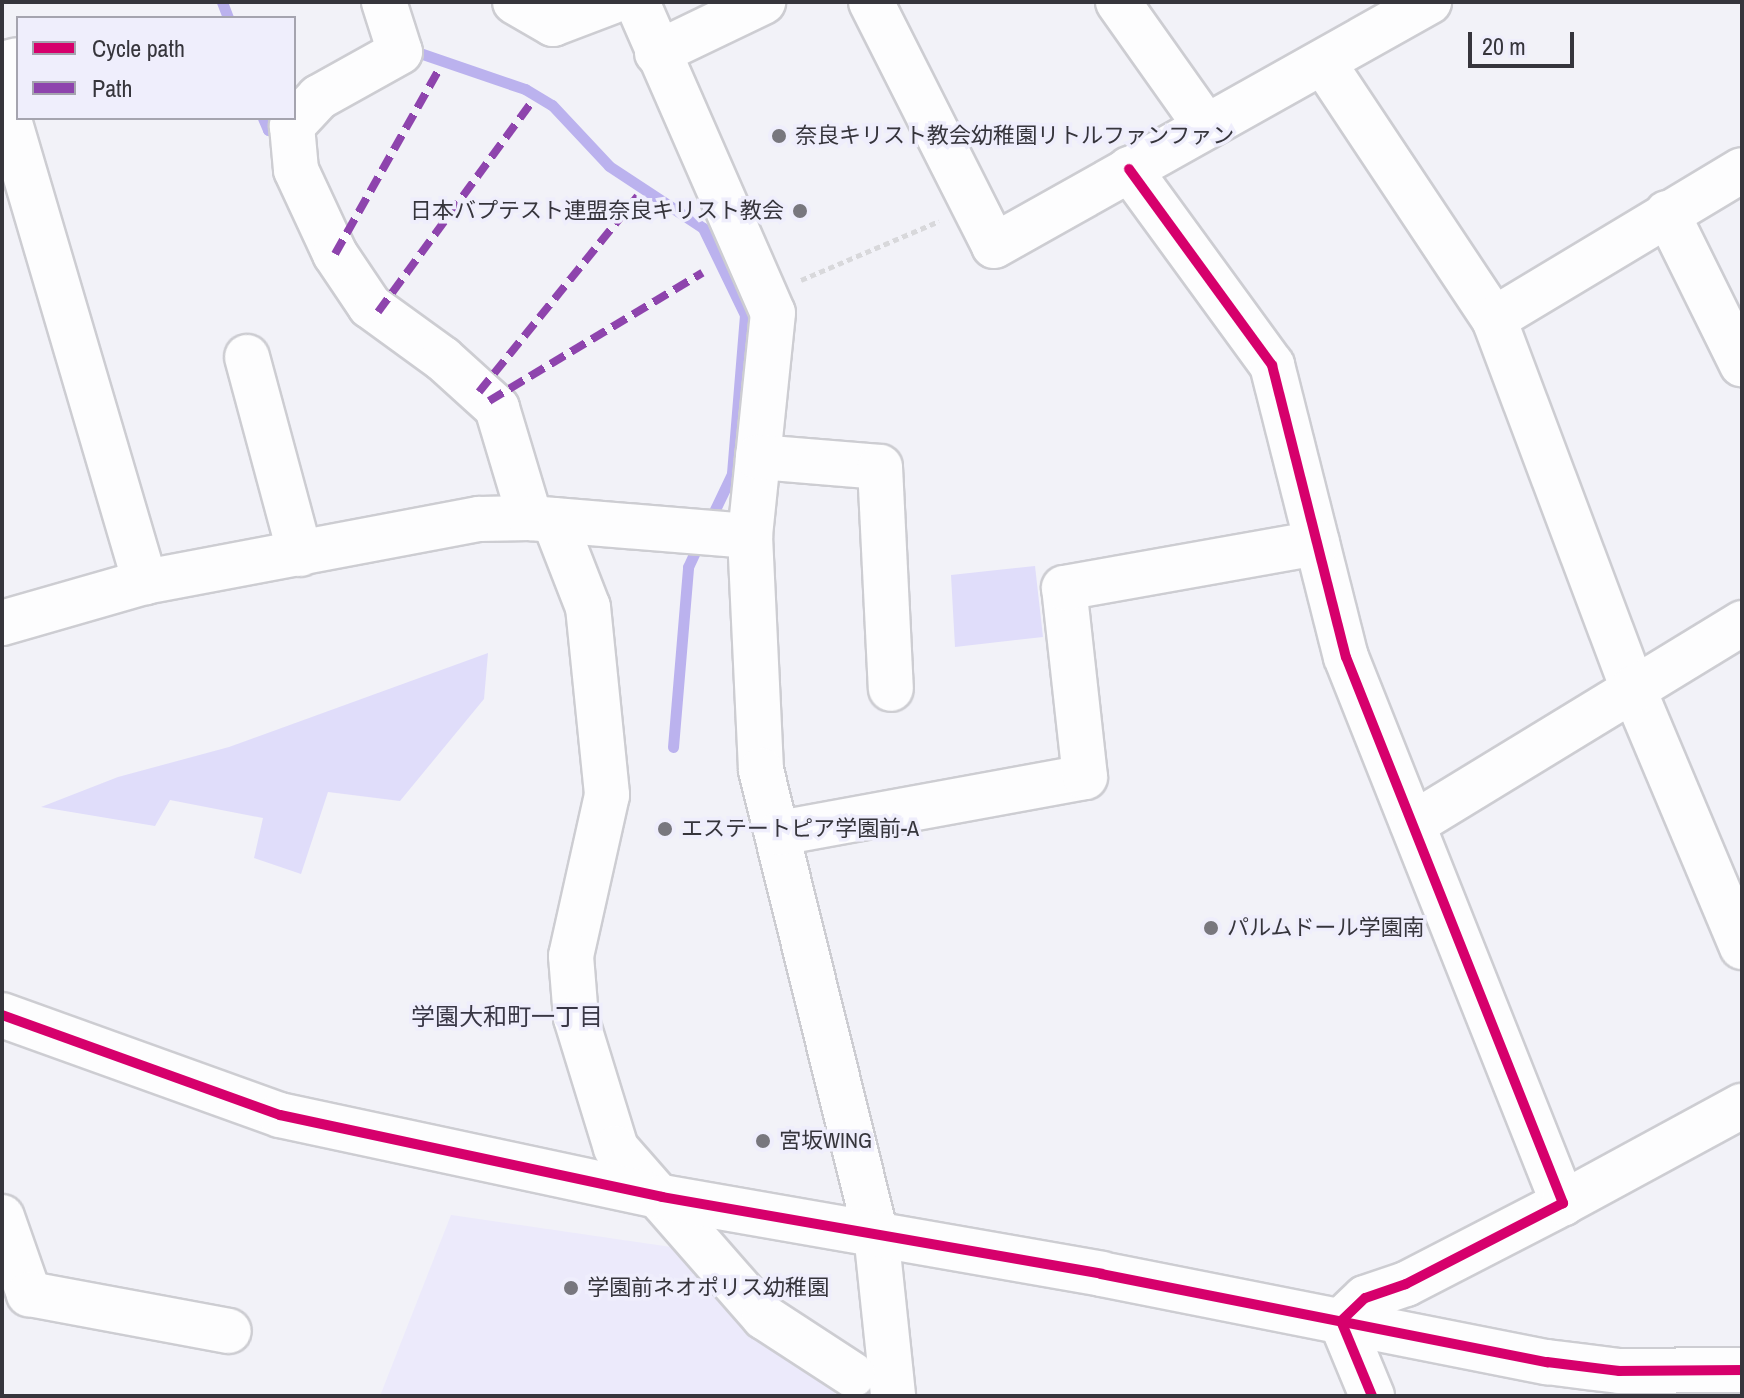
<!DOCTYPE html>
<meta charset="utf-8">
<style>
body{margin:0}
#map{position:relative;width:1744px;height:1398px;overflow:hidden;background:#f2f2f8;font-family:"Archivo Narrow","Noto Sans JP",sans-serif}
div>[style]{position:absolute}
.built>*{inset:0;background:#eceafb}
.green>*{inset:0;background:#e0ddfa}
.stream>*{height:11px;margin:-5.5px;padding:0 5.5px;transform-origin:5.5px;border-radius:5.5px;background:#bbb2ee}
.path>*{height:5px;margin-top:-2.5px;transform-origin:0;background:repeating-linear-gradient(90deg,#d8d8db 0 6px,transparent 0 10px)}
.roads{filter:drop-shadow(2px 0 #cdcdd2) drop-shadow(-2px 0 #cdcdd2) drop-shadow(0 2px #cdcdd2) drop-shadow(0 -2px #cdcdd2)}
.minor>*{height:44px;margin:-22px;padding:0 22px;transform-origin:22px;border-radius:22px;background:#fdfdfe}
.quiet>*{height:8px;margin-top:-4px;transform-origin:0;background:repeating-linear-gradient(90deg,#8e44ad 0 16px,transparent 0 24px)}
.cycleway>*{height:10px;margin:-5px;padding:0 5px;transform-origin:5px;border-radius:5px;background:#d6006c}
.dots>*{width:22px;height:22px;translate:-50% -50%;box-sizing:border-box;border:4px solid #efeefc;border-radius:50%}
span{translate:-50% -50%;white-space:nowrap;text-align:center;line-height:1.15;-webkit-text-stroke:7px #efeefc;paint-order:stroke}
.poi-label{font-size:22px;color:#36353c}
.left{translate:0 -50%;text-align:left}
.right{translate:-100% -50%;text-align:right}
.neighbourhood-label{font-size:24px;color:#393745}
.frame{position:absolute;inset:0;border:4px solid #36353c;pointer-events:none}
.legend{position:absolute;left:16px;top:16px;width:280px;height:104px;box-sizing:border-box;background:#efeefc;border:2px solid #a5a4af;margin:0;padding:10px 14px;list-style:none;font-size:24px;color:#36353c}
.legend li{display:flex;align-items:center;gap:16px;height:40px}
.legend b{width:40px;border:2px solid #a5a4af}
.scale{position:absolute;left:1468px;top:32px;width:106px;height:36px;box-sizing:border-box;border:4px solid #36353c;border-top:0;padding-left:10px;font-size:24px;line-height:28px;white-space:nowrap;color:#36353c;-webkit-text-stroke:6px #efeefc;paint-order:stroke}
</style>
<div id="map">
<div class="built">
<div style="clip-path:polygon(451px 1215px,678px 1248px,835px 1374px,835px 1396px,380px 1396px)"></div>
</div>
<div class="green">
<div style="clip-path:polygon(1035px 566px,1043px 637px,955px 647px,951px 575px)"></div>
<div style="clip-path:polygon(488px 653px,484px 699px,400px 801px,328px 792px,301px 874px,254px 858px,263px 818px,170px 800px,155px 826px,41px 807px,118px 777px,229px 747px)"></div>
</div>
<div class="stream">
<div style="left:222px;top:2px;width:17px;rotate:69deg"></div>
<div style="left:408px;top:49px;width:124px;rotate:18.9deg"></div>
<div style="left:525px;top:89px;width:31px;rotate:31deg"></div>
<div style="left:552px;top:105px;width:83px;rotate:46.9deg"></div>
<div style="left:609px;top:166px;width:113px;rotate:33.4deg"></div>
<div style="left:703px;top:228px;width:97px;rotate:64.2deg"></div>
<div style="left:745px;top:315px;width:160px;rotate:94.7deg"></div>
<div style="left:732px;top:474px;width:55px;rotate:115.6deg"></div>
<div style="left:263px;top:118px;width:13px;rotate:67deg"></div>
<div style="left:268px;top:130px;width:14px;rotate:4deg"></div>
<div style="left:673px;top:747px;width:181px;rotate:-85.2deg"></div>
<div style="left:688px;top:567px;width:26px;rotate:-65deg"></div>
</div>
<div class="path">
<div style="left:801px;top:280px;width:150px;rotate:-23.1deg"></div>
</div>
<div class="roads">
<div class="minor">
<div style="left:384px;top:2px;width:52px;rotate:72.3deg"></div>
<div style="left:400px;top:52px;width:93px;rotate:150.9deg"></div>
<div style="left:319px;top:97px;width:40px;rotate:133deg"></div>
<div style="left:292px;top:126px;width:44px;rotate:84.8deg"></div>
<div style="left:296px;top:170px;width:93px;rotate:65.1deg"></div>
<div style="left:335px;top:254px;width:63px;rotate:56.1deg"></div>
<div style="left:370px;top:306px;width:90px;rotate:36deg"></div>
<div style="left:443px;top:359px;width:73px;rotate:42.2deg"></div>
<div style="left:497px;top:408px;width:115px;rotate:73.3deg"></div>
<div style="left:515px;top:2px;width:44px;rotate:30.1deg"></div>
<div style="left:553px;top:24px;width:62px;rotate:-20.8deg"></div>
<div style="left:637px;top:2px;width:339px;rotate:66.4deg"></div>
<div style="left:773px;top:313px;width:224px;rotate:95.9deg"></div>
<div style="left:750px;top:536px;width:234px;rotate:87.3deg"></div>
<div style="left:761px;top:770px;width:477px;rotate:76.1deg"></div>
<div style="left:876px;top:1233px;width:164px;rotate:84deg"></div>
<div style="left:871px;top:2px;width:273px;rotate:63.2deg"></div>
<div style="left:994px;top:246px;width:499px;rotate:-29.3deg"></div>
<div style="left:1118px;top:2px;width:151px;rotate:54.7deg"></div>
<div style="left:657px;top:53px;width:118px;rotate:-25.7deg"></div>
<div style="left:1323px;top:62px;width:309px;rotate:56.4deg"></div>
<div style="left:1494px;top:319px;width:394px;rotate:69.4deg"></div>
<div style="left:1633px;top:688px;width:281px;rotate:67.2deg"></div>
<div style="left:2px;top:64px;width:16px;rotate:-14deg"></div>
<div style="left:2px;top:96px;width:507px;rotate:73.6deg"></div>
<div style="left:1129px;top:169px;width:243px;rotate:53.9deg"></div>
<div style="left:1272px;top:365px;width:301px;rotate:75.8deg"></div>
<div style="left:1346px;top:657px;width:588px;rotate:68.33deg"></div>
<div style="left:1563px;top:1203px;width:177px;rotate:152.7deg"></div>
<div style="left:1406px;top:1284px;width:43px;rotate:161.1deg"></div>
<div style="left:1365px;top:1298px;width:33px;rotate:136deg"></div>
<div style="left:1341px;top:1321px;width:81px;rotate:67.5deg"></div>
<div style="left:1667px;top:213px;width:169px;rotate:63.7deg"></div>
<div style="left:1494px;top:319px;width:289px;rotate:-31deg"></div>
<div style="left:247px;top:357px;width:204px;rotate:74.9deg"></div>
<div style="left:758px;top:457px;width:122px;rotate:4.7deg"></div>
<div style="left:880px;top:467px;width:222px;rotate:87.2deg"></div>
<div style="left:554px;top:520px;width:93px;rotate:68.7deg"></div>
<div style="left:588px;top:607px;width:189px;rotate:84.2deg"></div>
<div style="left:607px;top:795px;width:165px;rotate:102.6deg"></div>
<div style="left:571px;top:956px;width:62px;rotate:85.4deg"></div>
<div style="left:576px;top:1018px;width:136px;rotate:72.9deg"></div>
<div style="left:616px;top:1148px;width:225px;rotate:48.8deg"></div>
<div style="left:764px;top:1317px;width:106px;rotate:33.1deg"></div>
<div style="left:2px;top:623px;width:149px;rotate:-16deg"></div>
<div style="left:145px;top:582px;width:340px;rotate:-10.7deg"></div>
<div style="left:479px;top:519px;width:51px;rotate:-1.1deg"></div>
<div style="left:530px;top:518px;width:221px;rotate:4.7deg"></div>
<div style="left:1413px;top:824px;width:386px;rotate:-31.4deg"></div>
<div style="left:780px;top:833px;width:310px;rotate:-10.4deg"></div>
<div style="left:1085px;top:777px;width:190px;rotate:-96.3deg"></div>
<div style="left:1064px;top:588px;width:257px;rotate:-10.1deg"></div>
<div style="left:2px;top:1015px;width:295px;rotate:19.8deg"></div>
<div style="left:280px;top:1115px;width:391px;rotate:12.1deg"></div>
<div style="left:662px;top:1197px;width:446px;rotate:9.9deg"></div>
<div style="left:1101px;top:1274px;width:455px;rotate:11.2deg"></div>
<div style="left:1547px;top:1362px;width:73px;rotate:7.1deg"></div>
<div style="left:1619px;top:1371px;width:123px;rotate:-0.5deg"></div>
<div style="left:1563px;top:1203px;width:204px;rotate:-28.5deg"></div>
<div style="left:2px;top:1217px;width:82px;rotate:70.7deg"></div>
<div style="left:29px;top:1294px;width:203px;rotate:10.5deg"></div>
</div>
</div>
<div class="quiet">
<div style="left:335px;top:254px;width:210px;rotate:-60.6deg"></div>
<div style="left:378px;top:312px;width:258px;rotate:-53.8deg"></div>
<div style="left:479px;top:392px;width:252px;rotate:-51deg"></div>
<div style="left:489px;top:401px;width:249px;rotate:-31deg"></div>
</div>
<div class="cycleway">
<div style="left:1129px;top:169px;width:243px;rotate:53.9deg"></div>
<div style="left:1272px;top:365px;width:301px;rotate:75.8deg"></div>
<div style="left:1346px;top:657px;width:588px;rotate:68.33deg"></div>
<div style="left:1563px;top:1203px;width:177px;rotate:152.7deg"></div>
<div style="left:1406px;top:1284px;width:43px;rotate:161.1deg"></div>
<div style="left:1365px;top:1298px;width:33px;rotate:136deg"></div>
<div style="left:1341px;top:1321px;width:81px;rotate:67.5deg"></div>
<div style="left:2px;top:1015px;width:295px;rotate:19.8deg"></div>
<div style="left:280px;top:1115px;width:391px;rotate:12.1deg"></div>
<div style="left:662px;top:1197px;width:446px;rotate:9.9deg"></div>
<div style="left:1101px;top:1274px;width:455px;rotate:11.2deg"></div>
<div style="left:1547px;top:1362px;width:73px;rotate:7.1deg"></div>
<div style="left:1619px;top:1371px;width:123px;rotate:-0.5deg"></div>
</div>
<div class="dots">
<div style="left:779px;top:136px;background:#78777e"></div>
<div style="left:800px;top:211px;background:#78777e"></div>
<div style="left:665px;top:829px;background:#78777e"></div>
<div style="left:1211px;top:928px;background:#78777e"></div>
<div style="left:763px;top:1141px;background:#78777e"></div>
<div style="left:571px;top:1288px;background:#78777e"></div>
</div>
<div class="poi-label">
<span class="left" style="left:795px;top:136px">奈良キリスト教会幼稚園リトルファンファン</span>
<span class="right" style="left:784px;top:211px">日本バプテスト連盟奈良キリスト教会</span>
<span class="left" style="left:681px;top:829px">エステートピア学園前-A</span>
<span class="left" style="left:1227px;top:928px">パルムドール学園南</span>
<span class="left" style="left:779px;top:1141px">宮坂WING</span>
<span class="left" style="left:587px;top:1288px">学園前ネオポリス幼稚園</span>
</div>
<div class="neighbourhood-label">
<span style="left:507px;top:1017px">学園大和町一丁目</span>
</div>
<div class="frame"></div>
<ul class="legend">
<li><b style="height:10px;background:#d6006c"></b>Cycle path</li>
<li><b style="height:10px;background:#8e44ad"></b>Path</li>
</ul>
<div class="scale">20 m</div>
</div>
